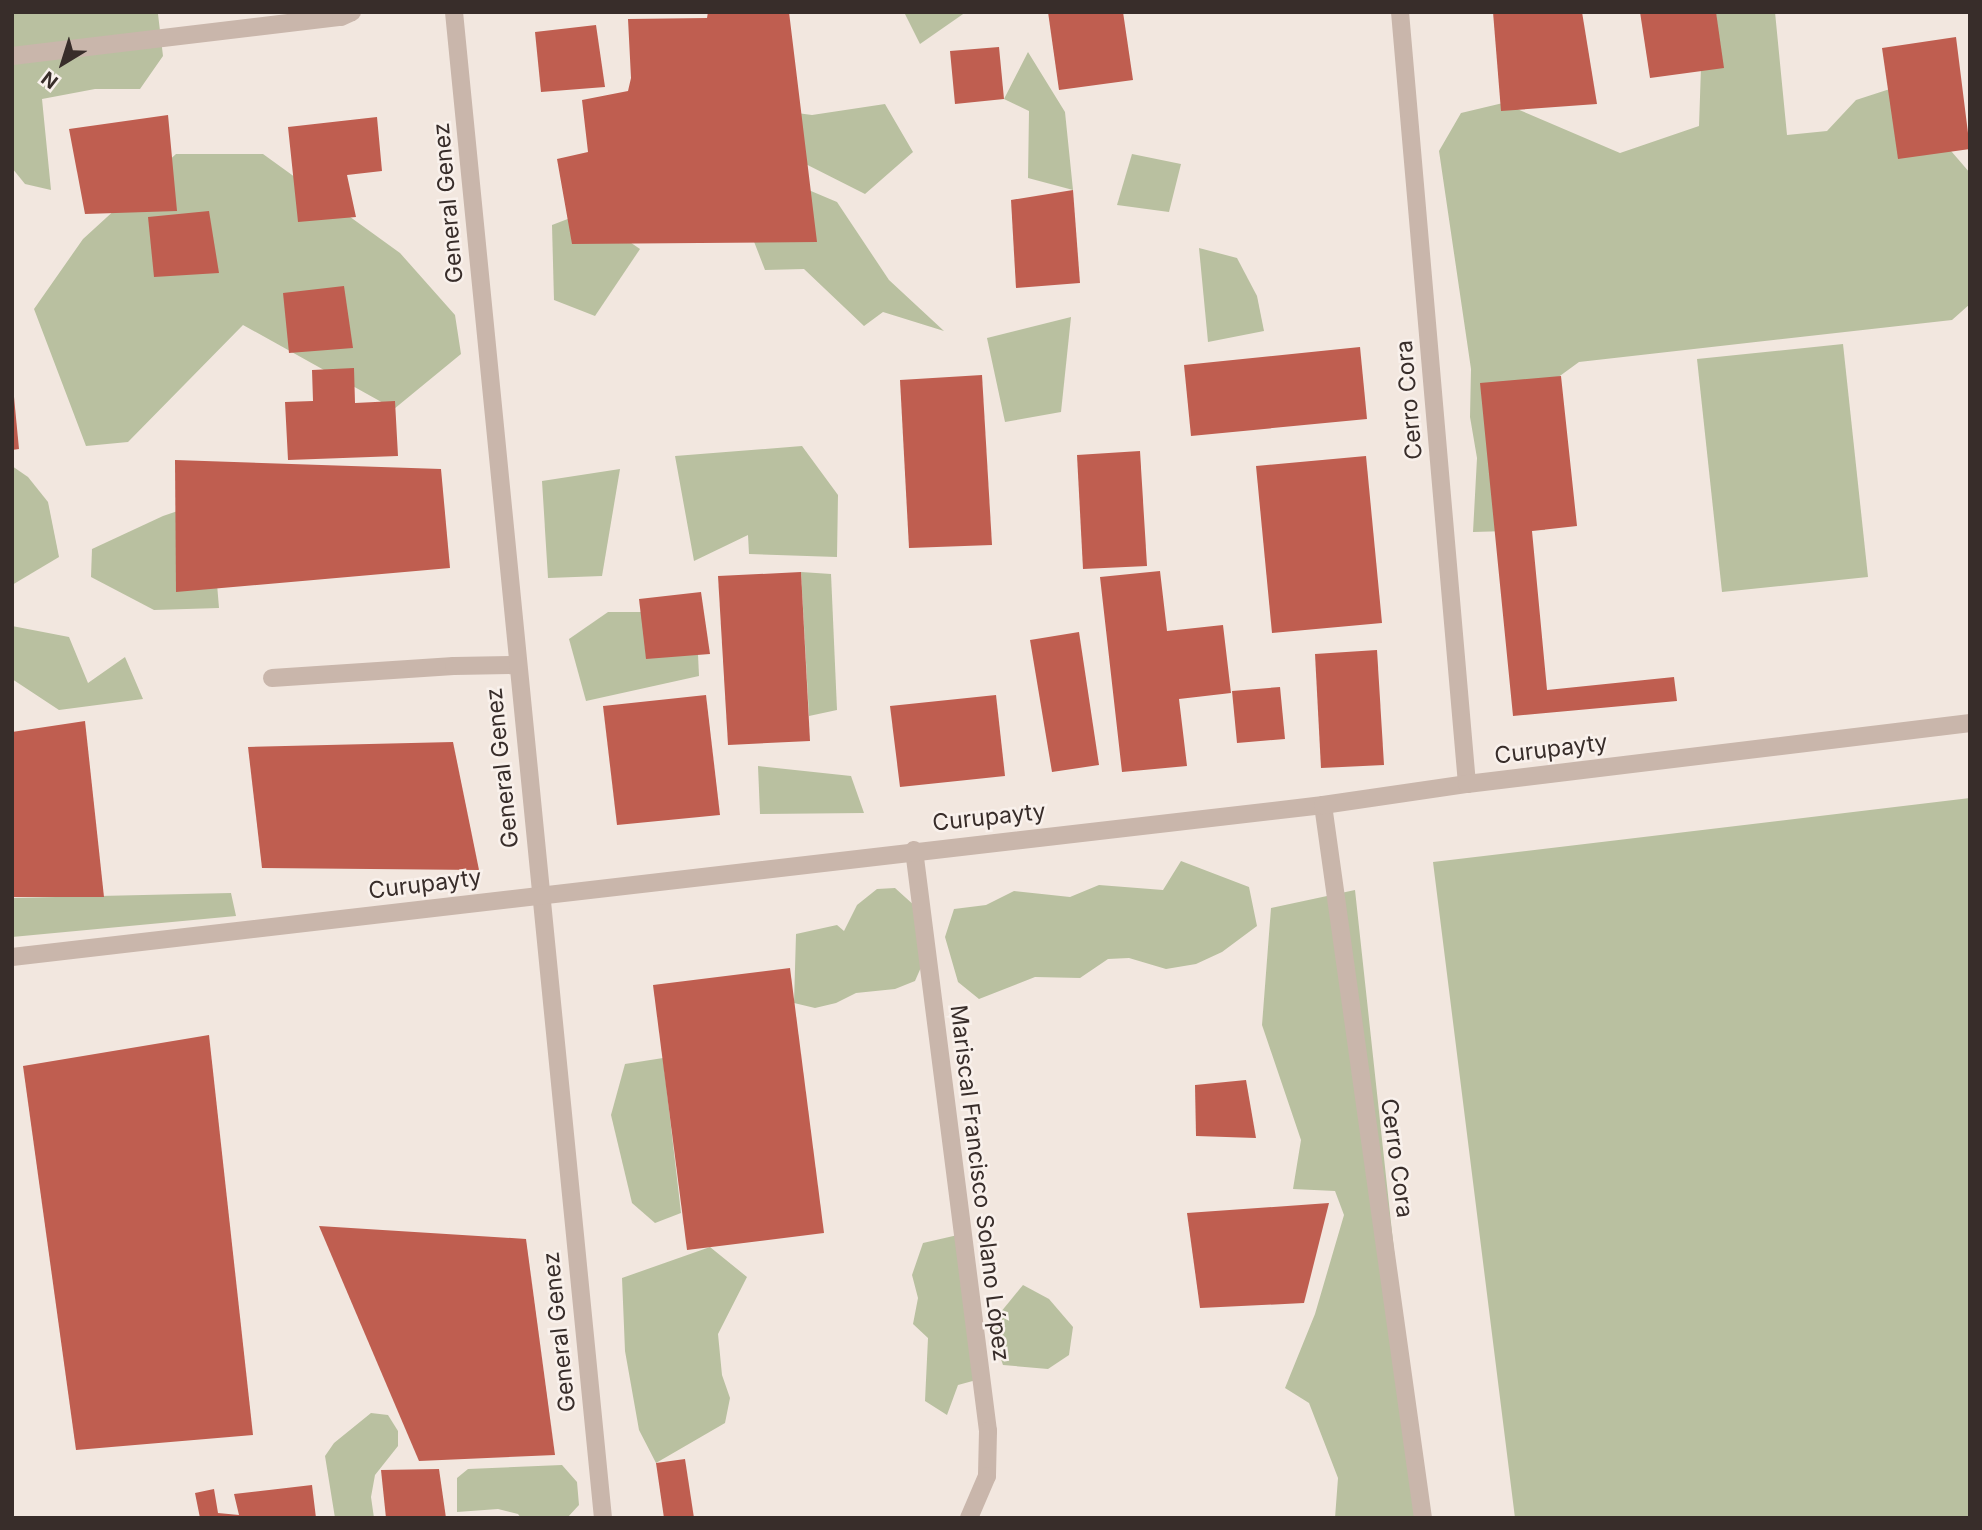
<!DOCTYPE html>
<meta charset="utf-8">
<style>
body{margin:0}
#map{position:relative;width:1982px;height:1530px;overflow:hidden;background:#f2e7df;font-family:Inter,sans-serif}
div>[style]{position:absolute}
.green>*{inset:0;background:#b9c0a0}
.building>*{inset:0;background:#bf5e50}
.lane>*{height:18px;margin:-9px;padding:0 9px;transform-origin:9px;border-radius:9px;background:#c9b6ab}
.street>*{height:18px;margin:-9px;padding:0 9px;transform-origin:9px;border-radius:9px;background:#c9b6ab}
span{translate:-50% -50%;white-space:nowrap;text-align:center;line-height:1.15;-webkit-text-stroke:5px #f9f1ec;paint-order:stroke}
.street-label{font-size:23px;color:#382d2a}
.frame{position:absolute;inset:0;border:14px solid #382d2a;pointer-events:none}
.north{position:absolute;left:28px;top:28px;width:70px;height:70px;-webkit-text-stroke:5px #f9f1ec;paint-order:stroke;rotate:218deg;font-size:19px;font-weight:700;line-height:28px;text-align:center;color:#382d2a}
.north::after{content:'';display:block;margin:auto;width:24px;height:32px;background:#382d2a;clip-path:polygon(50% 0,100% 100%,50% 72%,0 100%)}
</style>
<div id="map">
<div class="green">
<div style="clip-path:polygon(12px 12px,158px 14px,163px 56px,140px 89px,95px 89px,42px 99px,51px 190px,25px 184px,12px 168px)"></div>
<div style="clip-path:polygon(904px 12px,966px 12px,920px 44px)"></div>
<div style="clip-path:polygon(1678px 12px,1775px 12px,1787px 135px,1827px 131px,1856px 100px,1896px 87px,1970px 173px,1970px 304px,1952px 320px,1579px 362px,1531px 397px,1547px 489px,1545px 530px,1473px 532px,1477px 458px,1470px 417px,1471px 369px,1439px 151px,1461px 113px,1503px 103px,1620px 153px,1699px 126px,1702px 38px)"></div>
<div style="clip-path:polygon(1028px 52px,1065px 112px,1073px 190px,1028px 178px,1029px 111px,1004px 99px)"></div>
<div style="clip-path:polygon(885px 104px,913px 152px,865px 194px,766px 144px,767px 109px,812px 115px)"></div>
<div style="clip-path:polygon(176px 154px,263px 154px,400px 253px,455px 315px,461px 354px,394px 409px,243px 325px,128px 442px,86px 446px,34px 309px,83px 239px)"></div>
<div style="clip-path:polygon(1132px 154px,1181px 164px,1169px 212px,1117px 205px)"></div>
<div style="clip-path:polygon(792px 183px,837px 202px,889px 280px,944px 331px,883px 312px,864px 326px,804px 269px,765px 270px,753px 239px)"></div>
<div style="clip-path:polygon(586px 212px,640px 249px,595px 316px,554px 300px,552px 225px)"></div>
<div style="clip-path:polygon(1199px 248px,1237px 258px,1257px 296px,1264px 331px,1208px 342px)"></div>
<div style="clip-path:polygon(1071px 317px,1061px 412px,1005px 422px,987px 338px)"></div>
<div style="clip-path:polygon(1843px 344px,1868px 577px,1722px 592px,1697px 359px)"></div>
<div style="clip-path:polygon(802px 446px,838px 495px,837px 557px,749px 554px,748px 535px,694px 561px,675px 456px)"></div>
<div style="clip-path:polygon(12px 466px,28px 477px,48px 502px,59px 557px,12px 585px)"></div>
<div style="clip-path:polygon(620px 469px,602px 576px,548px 578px,542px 481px)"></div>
<div style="clip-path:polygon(210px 500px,219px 608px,154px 610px,91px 577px,92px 549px,163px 516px)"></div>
<div style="clip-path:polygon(801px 572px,831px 574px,837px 710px,809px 716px)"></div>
<div style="clip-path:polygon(608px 612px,696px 612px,699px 676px,586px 701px,569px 639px)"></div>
<div style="clip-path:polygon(12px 626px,69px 637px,88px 683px,125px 657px,143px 699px,59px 710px,12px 679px)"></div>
<div style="clip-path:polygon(758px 766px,851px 776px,864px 813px,760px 814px)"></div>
<div style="clip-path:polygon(1970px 798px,1970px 1518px,1515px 1518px,1433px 862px)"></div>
<div style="clip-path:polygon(1181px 861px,1249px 887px,1257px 926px,1222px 952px,1196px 964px,1166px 969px,1129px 958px,1108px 959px,1080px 978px,1035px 977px,979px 999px,958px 982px,945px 937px,954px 909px,986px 905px,1014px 891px,1070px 897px,1099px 885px,1163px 890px)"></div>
<div style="clip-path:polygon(895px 888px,916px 907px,922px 965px,915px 981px,895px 989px,856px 993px,836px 1003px,815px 1008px,794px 1003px,796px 934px,837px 925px,844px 931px,857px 905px,877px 889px)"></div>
<div style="clip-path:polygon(1355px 890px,1423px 1518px,1335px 1518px,1338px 1478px,1309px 1403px,1285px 1388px,1315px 1314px,1344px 1215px,1335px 1191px,1293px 1189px,1301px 1140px,1262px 1025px,1271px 908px)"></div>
<div style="clip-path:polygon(231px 893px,236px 916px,12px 937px,12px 898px)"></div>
<div style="clip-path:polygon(663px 1058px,681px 1213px,655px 1223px,632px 1203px,611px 1115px,625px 1064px)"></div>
<div style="clip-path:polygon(962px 1234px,980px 1379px,958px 1385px,947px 1415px,925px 1401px,928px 1338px,913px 1324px,918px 1298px,912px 1275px,923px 1243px)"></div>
<div style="clip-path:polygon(710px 1247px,747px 1277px,718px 1334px,722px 1375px,730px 1398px,725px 1423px,656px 1463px,639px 1430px,625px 1351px,622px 1278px)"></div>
<div style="clip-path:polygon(1023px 1285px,1049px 1299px,1073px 1327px,1069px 1355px,1048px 1369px,1003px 1365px,995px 1342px,996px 1318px)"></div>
<div style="clip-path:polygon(371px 1413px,388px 1415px,398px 1431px,398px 1446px,375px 1475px,371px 1497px,374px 1518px,335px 1518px,325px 1456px,334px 1443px)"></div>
<div style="clip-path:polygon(562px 1465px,577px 1482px,579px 1505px,567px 1518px,521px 1518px,518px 1514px,498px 1509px,457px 1512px,457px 1478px,468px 1469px)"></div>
</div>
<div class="building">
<div style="clip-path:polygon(708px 12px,789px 12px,817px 242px,572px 244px,557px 159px,588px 152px,582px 100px,628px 91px,631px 78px,628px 19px,707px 18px)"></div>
<div style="clip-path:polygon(1048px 12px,1123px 12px,1133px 80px,1059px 90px)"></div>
<div style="clip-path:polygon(1493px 12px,1582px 12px,1597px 104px,1501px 111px)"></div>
<div style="clip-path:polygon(1640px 12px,1716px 12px,1724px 68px,1650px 78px)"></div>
<div style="clip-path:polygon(596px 25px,605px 87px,541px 92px,535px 32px)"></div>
<div style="clip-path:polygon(1956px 37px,1970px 149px,1898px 159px,1882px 48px)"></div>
<div style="clip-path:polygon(999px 47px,1004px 99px,955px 104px,950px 51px)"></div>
<div style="clip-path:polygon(168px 115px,177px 211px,85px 214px,69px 129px)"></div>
<div style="clip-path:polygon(377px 117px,382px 171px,347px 175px,356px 217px,298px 222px,288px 127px)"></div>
<div style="clip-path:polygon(1073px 190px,1080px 283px,1016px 288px,1011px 200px)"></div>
<div style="clip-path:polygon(209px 211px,219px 273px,154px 277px,148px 217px)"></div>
<div style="clip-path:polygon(344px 286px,353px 348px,289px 353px,283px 293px)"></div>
<div style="clip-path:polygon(1360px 347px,1367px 419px,1191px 436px,1184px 365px)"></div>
<div style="clip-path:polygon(354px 368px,355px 403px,395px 401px,398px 456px,288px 460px,285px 402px,313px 401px,312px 370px)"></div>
<div style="clip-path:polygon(982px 375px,992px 545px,909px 548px,900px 380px)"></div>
<div style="clip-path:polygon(1561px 376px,1577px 526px,1532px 531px,1547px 690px,1674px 677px,1677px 701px,1513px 716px,1480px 383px)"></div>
<div style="clip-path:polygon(14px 397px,19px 449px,12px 450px,12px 398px)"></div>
<div style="clip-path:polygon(1140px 451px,1147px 566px,1083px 569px,1077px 455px)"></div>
<div style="clip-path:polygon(1366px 456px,1382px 623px,1272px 633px,1256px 466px)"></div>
<div style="clip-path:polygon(175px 460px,441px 469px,450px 568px,176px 592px)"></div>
<div style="clip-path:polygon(1160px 571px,1167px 631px,1223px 625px,1231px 693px,1179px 699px,1187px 766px,1122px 772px,1100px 577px)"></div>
<div style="clip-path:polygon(801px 572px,810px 741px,728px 745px,718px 576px)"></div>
<div style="clip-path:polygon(701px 592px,710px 654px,646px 659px,639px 599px)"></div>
<div style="clip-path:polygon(1079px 632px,1099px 765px,1052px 772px,1030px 640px)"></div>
<div style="clip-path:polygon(1377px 650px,1384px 765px,1321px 768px,1315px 654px)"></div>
<div style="clip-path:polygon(1280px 687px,1285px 739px,1237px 743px,1232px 691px)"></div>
<div style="clip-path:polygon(706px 695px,720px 815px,617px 825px,603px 706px)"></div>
<div style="clip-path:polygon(996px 695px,1005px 776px,900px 787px,890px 706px)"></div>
<div style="clip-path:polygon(85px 721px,104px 897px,12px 897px,12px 732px)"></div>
<div style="clip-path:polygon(453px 742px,479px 870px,262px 868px,248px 747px)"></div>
<div style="clip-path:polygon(790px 968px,824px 1233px,687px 1250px,653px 985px)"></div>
<div style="clip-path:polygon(209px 1035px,253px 1435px,76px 1450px,23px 1066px)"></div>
<div style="clip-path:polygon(1246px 1080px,1256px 1138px,1196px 1136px,1195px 1085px)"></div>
<div style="clip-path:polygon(1329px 1203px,1304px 1303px,1200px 1308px,1187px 1213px)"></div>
<div style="clip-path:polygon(319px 1226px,526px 1239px,555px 1455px,419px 1461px)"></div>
<div style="clip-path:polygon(685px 1459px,694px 1518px,664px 1518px,656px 1463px)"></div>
<div style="clip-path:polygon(439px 1469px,446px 1518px,386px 1518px,381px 1470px)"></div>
<div style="clip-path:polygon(312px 1485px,316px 1518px,200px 1518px,195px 1493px,214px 1489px,218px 1513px,239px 1515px,234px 1494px)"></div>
</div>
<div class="lane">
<div style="left:272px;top:678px;width:182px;rotate:-3.8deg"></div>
<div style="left:454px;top:666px;width:63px;rotate:-0.9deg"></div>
<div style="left:914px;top:850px;width:586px;rotate:82.74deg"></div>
<div style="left:988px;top:1431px;width:45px;rotate:91.3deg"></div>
<div style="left:987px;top:1476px;width:46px;rotate:113.2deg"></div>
</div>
<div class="street">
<div style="left:454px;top:12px;width:1513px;rotate:84.35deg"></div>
<div style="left:1400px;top:12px;width:775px;rotate:85.04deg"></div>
<div style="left:12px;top:56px;width:331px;rotate:-6.8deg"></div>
<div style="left:341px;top:17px;width:12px;rotate:-24deg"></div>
<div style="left:1323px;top:805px;width:720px;rotate:82.02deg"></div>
<div style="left:12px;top:957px;width:1320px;rotate:-6.61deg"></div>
<div style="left:1323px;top:805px;width:146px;rotate:-8.3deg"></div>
<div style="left:1467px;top:784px;width:507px;rotate:-6.91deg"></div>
</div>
<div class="street-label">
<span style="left:448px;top:203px;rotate:-95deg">General Genez</span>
<span style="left:1409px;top:400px;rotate:-95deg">Cerro Cora</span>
<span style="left:1551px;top:749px;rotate:-7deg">Curupayty</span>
<span style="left:502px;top:768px;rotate:-96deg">General Genez</span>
<span style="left:989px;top:817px;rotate:-6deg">Curupayty</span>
<span style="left:425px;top:884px;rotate:-7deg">Curupayty</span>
<span style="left:1397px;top:1158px;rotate:82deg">Cerro Cora</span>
<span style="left:980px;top:1183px;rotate:83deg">Mariscal Francisco Solano López</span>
<span style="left:559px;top:1332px;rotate:-96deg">General Genez</span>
</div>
<div class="frame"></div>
<div class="north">N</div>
</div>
